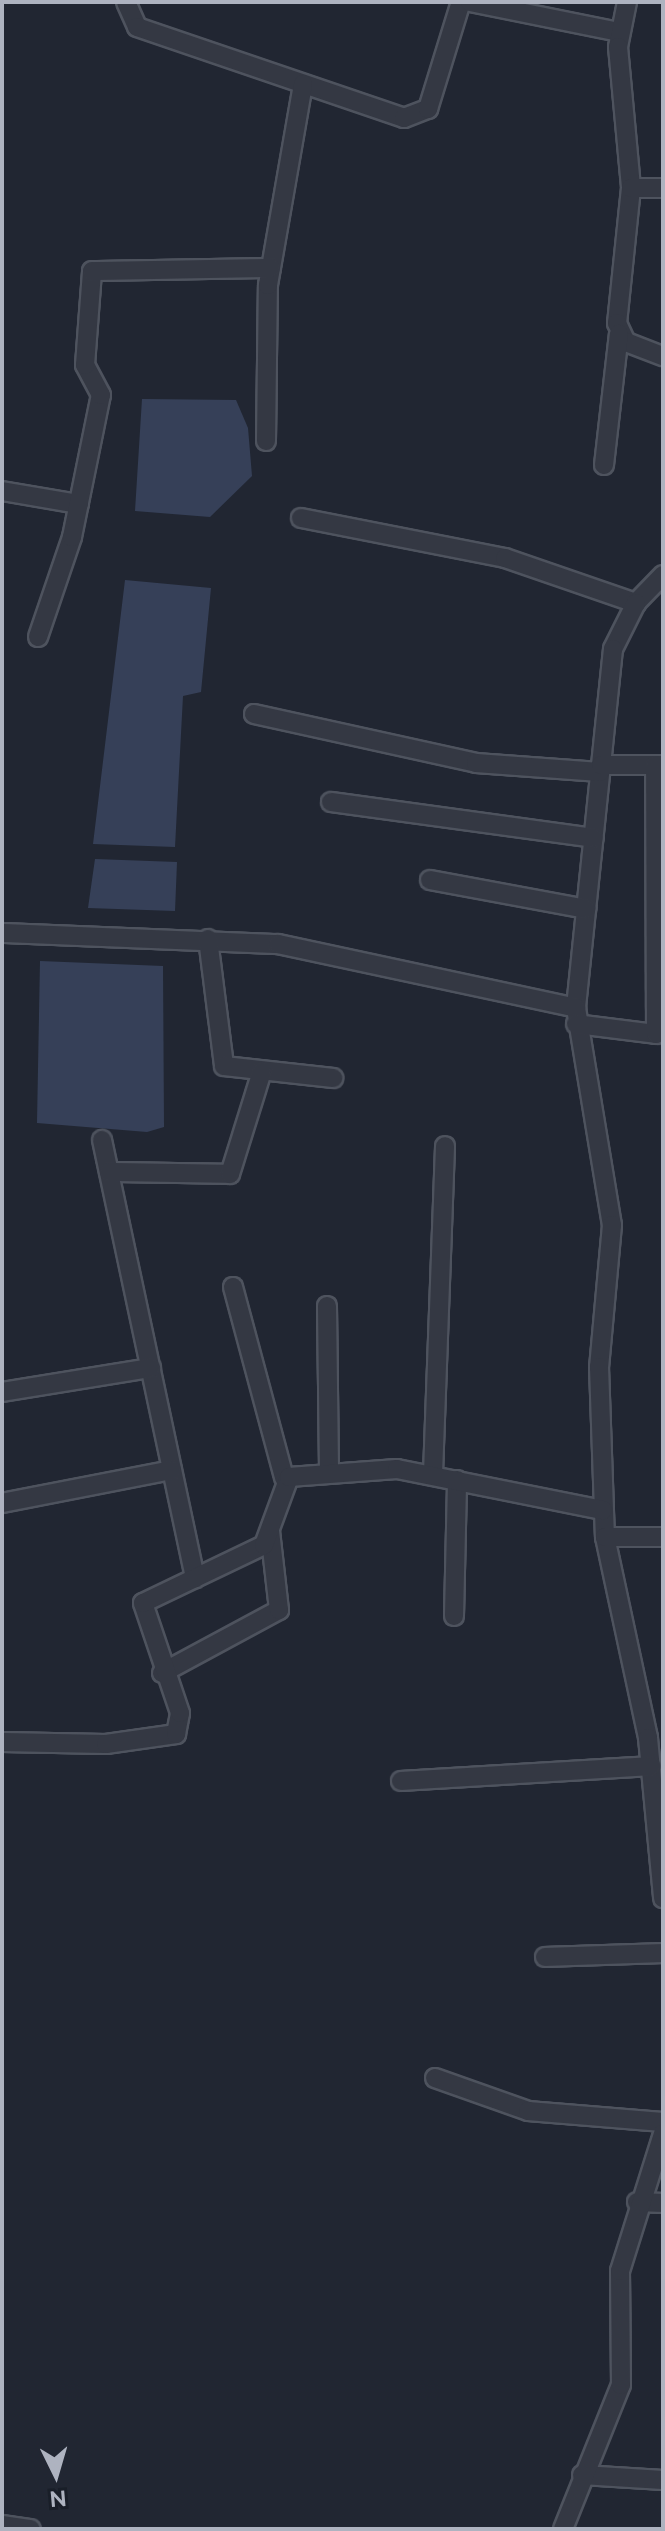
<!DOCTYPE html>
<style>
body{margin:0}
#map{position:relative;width:665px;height:2531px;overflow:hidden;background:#212632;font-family:Raleway,sans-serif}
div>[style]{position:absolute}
.water>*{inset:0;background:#364058}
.roads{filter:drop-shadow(2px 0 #4e535e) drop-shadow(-2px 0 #4e535e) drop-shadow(0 2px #4e535e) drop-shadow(0 -2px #4e535e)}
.minor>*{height:18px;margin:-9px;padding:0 9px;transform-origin:9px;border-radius:9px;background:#343843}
span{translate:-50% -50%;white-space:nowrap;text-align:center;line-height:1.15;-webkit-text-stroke:8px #191e28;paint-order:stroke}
.frame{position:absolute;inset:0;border:4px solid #aeb3c0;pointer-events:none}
.north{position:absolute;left:16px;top:2435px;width:80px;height:80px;-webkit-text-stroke:6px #191e28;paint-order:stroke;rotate:175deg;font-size:22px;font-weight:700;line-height:32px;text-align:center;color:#aeb3c0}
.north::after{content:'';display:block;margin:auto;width:28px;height:36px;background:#aeb3c0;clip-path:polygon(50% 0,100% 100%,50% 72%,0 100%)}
</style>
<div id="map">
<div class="water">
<div style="clip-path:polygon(142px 399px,236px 400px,248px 428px,252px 476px,210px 517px,135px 511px)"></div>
<div style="clip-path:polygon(125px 580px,211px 588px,201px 692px,183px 696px,175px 847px,93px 844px)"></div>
<div style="clip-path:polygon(95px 859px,177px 862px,175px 911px,88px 908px)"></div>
<div style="clip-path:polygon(40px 961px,163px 966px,164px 1127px,147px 1132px,37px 1123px)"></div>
</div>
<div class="roads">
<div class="minor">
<div style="left:126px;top:2px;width:27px;rotate:66deg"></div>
<div style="left:137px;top:27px;width:282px;rotate:18.8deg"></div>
<div style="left:404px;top:118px;width:26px;rotate:-21deg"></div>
<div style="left:428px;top:109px;width:112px;rotate:-72.9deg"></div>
<div style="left:470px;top:2px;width:152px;rotate:11.4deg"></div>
<div style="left:627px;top:2px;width:46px;rotate:101.3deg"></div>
<div style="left:618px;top:47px;width:142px;rotate:84.7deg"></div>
<div style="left:631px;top:188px;width:136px;rotate:95.9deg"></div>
<div style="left:617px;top:323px;width:21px;rotate:65deg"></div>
<div style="left:626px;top:342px;width:40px;rotate:21deg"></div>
<div style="left:631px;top:188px;width:32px"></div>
<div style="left:266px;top:441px;width:156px;rotate:-89.3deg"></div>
<div style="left:268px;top:285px;width:204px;rotate:-80.1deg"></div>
<div style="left:604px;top:465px;width:132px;rotate:-83.5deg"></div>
<div style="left:2px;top:491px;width:78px;rotate:9.6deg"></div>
<div style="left:301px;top:518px;width:208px;rotate:11.1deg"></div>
<div style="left:505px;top:558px;width:139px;rotate:19deg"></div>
<div style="left:663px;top:575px;width:39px;rotate:134deg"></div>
<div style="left:636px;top:603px;width:51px;rotate:116.6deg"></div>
<div style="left:613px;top:649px;width:361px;rotate:95.9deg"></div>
<div style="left:576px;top:1008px;width:220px;rotate:80.6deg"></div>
<div style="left:612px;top:1225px;width:143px;rotate:95.2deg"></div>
<div style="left:599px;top:1367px;width:170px;rotate:88deg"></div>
<div style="left:605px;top:1537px;width:206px;rotate:77.9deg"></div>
<div style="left:648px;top:1738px;width:161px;rotate:84.6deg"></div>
<div style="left:38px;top:637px;width:106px;rotate:-71.2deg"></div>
<div style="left:72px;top:537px;width:145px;rotate:-78.5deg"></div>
<div style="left:101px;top:395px;width:34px;rotate:-118deg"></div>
<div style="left:85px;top:365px;width:94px;rotate:-85.7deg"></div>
<div style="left:92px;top:271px;width:179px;rotate:-1deg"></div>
<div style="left:254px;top:714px;width:227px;rotate:12.4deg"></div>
<div style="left:476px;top:763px;width:124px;rotate:4.2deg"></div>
<div style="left:601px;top:765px;width:62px"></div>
<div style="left:331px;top:802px;width:265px;rotate:7.8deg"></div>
<div style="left:430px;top:880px;width:159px;rotate:10.5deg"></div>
<div style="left:2px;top:933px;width:276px;rotate:2.3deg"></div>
<div style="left:278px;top:944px;width:305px;rotate:12.1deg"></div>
<div style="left:208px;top:939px;width:128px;rotate:82.8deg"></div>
<div style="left:224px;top:1066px;width:110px;rotate:6.3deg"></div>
<div style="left:576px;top:1024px;width:81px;rotate:7.1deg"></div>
<div style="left:656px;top:1034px;width:269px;rotate:-90.2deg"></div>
<div style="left:102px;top:1140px;width:448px;rotate:78deg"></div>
<div style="left:109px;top:1172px;width:121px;rotate:0.9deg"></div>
<div style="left:230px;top:1174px;width:108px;rotate:-72.7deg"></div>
<div style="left:233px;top:1287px;width:198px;rotate:75deg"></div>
<div style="left:327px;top:1306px;width:164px;rotate:89.3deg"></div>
<div style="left:2px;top:1392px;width:151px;rotate:-9.2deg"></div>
<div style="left:433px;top:1474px;width:328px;rotate:-87.9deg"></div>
<div style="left:2px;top:1503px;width:173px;rotate:-11deg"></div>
<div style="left:605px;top:1537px;width:58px"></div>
<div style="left:454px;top:1616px;width:136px;rotate:-88.7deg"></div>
<div style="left:162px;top:1673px;width:133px;rotate:-28.3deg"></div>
<div style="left:279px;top:1610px;width:80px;rotate:-96.5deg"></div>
<div style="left:2px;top:1742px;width:104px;rotate:1.1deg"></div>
<div style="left:106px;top:1744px;width:71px;rotate:-8.1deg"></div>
<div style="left:176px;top:1734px;width:21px;rotate:-79deg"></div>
<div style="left:180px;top:1713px;width:116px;rotate:-108.6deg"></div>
<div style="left:143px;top:1603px;width:134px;rotate:-25.6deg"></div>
<div style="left:264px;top:1545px;width:72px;rotate:-69.8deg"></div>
<div style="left:289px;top:1477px;width:108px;rotate:-4.2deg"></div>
<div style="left:397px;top:1469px;width:210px;rotate:11.3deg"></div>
<div style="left:401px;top:1781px;width:251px;rotate:-3.4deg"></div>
<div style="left:545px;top:1957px;width:118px;rotate:-1.9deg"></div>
<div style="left:435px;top:2078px;width:99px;rotate:19.5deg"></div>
<div style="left:528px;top:2111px;width:135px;rotate:4.7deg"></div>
<div style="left:637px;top:2202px;width:26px;rotate:2deg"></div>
<div style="left:582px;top:2475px;width:81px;rotate:3.5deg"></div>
<div style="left:2px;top:2525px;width:29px;rotate:8deg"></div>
<div style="left:563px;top:2529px;width:155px;rotate:-68.1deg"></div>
<div style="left:621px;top:2385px;width:114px;rotate:-90.5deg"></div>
<div style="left:620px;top:2271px;width:144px;rotate:-72.6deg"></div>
</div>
</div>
<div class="frame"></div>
<div class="north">N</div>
</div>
